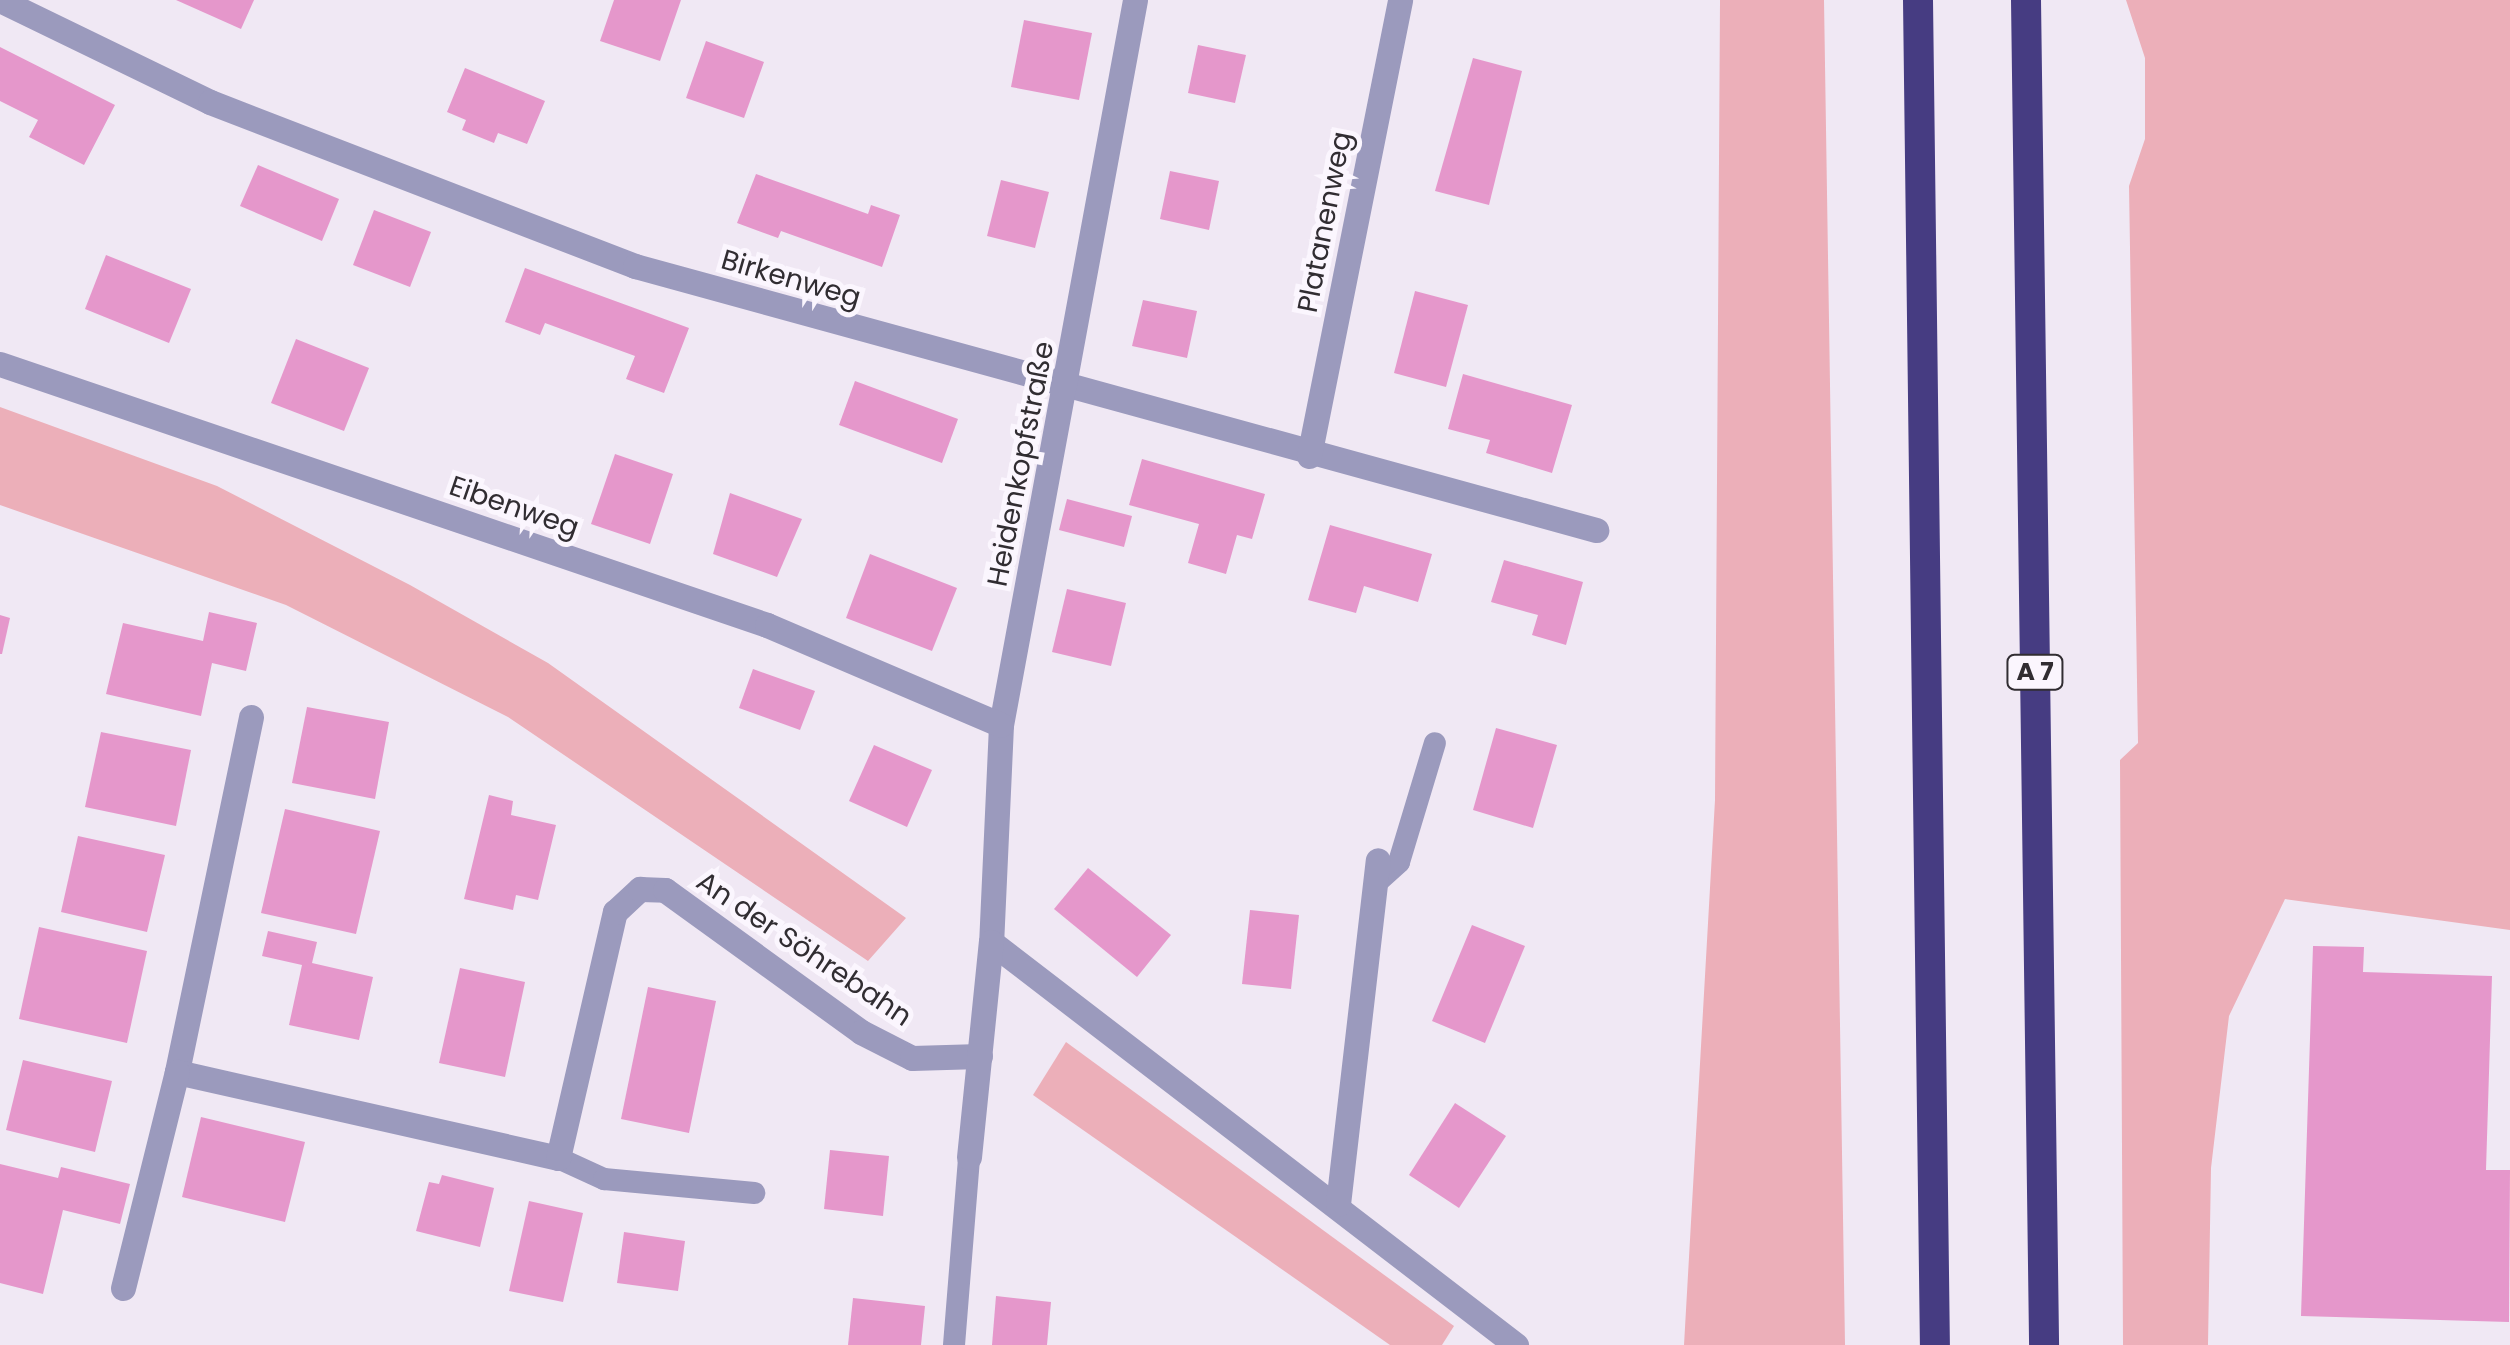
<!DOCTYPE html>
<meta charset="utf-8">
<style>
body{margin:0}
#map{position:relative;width:2510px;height:1345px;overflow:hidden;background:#f0e8f4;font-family:Poppins,sans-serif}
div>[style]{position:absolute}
.green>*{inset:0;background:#ecafb9}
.building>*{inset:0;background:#e597cb}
.service>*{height:22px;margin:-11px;padding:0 11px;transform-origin:11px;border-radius:11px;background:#9b9abd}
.minor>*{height:25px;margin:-12.5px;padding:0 12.5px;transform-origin:12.5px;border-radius:12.5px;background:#9b9abd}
.motorway>*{height:30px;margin:-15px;padding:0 15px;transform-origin:15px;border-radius:15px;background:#463c82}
span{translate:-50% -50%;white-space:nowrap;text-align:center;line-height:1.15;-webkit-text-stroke:10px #fbf6fe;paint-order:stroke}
.shield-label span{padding:2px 8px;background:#fbf6fe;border:2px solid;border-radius:8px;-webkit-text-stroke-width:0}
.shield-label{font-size:25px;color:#312d32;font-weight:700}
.street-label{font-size:28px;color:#312d32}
</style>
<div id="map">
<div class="green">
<div style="clip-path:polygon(1720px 0,1824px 0,1845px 1345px,1684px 1345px,1715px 800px)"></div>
<div style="clip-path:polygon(2126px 0,2510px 0,2510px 930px,2285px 899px,2229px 1016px,2211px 1168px,2208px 1345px,2123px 1345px,2120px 760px,2138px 743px,2129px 186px,2145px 139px,2145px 58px)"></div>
<div style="clip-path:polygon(0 407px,217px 486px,410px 585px,548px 663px,906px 918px,868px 961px,508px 717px,286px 605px,0 505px)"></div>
<div style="clip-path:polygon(1066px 1042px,1454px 1326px,1442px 1345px,1390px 1345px,1033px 1095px)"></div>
</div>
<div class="building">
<div style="clip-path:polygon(176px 0,254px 0,241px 29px)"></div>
<div style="clip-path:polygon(614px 0,681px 0,660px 61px,600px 41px)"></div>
<div style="clip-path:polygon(1024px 20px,1092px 33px,1079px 100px,1011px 87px)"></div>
<div style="clip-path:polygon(706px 41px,764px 62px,744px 118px,686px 98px)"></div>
<div style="clip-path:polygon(1198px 45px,1246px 55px,1235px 103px,1188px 93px)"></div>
<div style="clip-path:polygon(0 47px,115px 105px,84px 165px,29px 137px,38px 120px,0 101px)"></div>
<div style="clip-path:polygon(1473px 58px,1522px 71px,1489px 205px,1435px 191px)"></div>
<div style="clip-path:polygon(465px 68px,545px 101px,527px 144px,498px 133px,494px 143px,462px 130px,466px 120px,447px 112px)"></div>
<div style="clip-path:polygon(258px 165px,339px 199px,322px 241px,240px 206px)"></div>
<div style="clip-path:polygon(1170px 171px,1219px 181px,1209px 230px,1160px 219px)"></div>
<div style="clip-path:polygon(756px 174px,868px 214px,871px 205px,900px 215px,882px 267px,781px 231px,778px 238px,737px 223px)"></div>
<div style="clip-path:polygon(1001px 180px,1049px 192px,1035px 248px,987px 236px)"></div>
<div style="clip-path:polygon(374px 210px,431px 232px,410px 287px,353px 265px)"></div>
<div style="clip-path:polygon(106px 255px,191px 289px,169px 343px,85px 309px)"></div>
<div style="clip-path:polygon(525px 268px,689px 328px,664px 393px,626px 379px,635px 356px,545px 323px,540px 335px,505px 322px)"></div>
<div style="clip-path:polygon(1415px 291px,1468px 305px,1446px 387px,1394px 373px)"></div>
<div style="clip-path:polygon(1143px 300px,1197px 311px,1187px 358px,1132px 346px)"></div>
<div style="clip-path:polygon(296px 339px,369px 368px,344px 431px,271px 403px)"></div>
<div style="clip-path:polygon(1463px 374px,1572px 405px,1552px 473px,1486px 453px,1490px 440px,1448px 429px)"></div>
<div style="clip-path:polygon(855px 381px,958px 419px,942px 463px,839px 425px)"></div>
<div style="clip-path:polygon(615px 454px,673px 474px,650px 544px,591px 524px)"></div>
<div style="clip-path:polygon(1142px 459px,1265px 494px,1252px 539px,1237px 535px,1226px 574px,1188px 563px,1199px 524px,1129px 505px)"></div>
<div style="clip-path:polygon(730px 493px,802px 519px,777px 577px,713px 554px)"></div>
<div style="clip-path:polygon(1067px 499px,1132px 516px,1124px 547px,1059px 530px)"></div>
<div style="clip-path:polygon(1330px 525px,1432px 554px,1418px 602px,1364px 586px,1356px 613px,1308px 600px)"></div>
<div style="clip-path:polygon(870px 554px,957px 588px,932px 651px,846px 618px)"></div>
<div style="clip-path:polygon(1504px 560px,1583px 582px,1566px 645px,1532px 635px,1538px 615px,1491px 602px)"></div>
<div style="clip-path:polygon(1067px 589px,1126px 603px,1111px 666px,1052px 652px)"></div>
<div style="clip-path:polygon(209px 612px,257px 623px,246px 671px,212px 663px,201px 716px,106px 694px,123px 623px,203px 641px)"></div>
<div style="clip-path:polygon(0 615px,10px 618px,2px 654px,0 654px)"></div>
<div style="clip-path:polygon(753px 669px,815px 691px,800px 730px,739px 708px)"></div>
<div style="clip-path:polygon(307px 707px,389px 722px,375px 799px,292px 783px)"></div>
<div style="clip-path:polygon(1496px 728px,1557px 745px,1533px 828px,1473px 810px)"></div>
<div style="clip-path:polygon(101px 732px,191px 750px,176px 826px,85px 807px)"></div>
<div style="clip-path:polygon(874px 745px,932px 770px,907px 827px,849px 801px)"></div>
<div style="clip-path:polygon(489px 795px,513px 801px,511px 815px,556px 825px,538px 900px,516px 895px,513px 910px,464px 899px)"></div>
<div style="clip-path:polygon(285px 809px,380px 831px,356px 934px,261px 913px)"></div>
<div style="clip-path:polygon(78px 836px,165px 855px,147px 932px,61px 912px)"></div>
<div style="clip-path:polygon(1088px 868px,1171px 935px,1137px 977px,1054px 909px)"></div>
<div style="clip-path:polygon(1250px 910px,1299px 915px,1291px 989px,1242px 984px)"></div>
<div style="clip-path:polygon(1472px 925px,1525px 946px,1485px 1043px,1432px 1021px)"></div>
<div style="clip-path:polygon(39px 927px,147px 951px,127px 1043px,19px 1019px)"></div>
<div style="clip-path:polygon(268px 931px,317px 942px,312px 963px,373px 977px,359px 1040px,289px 1025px,302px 965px,262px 956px)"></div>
<div style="clip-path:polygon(2313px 946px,2364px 947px,2363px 972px,2492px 976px,2486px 1170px,2510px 1170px,2509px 1322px,2301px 1316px)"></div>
<div style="clip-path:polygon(460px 968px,525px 982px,505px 1077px,439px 1063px)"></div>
<div style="clip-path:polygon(648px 987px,716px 1001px,689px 1133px,621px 1119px)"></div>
<div style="clip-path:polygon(23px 1060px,112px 1081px,95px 1152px,6px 1130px)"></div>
<div style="clip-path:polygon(1455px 1103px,1506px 1136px,1459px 1208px,1409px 1175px)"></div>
<div style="clip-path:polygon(201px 1117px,305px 1142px,285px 1222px,182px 1197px)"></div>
<div style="clip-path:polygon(830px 1150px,889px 1156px,883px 1216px,824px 1209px)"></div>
<div style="clip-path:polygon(0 1164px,58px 1178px,61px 1167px,130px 1184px,120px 1224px,63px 1210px,43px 1294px,0 1283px)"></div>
<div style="clip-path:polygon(442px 1175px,494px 1188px,480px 1247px,416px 1231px,429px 1182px,439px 1184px)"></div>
<div style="clip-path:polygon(529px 1201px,583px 1213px,563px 1302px,509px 1291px)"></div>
<div style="clip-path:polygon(624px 1232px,685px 1241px,678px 1291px,617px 1283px)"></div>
<div style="clip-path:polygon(996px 1296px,1051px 1302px,1047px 1345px,992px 1345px)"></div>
<div style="clip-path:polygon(853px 1298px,925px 1306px,921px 1345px,848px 1345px)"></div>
</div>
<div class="service">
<div style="left:1376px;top:883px;width:31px;rotate:-42deg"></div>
<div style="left:1399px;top:862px;width:124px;rotate:-73.2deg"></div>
<div style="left:558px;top:1158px;width:51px;rotate:24.5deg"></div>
<div style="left:604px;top:1179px;width:151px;rotate:5.3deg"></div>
<div style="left:954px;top:1345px;width:189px;rotate:-85.4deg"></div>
</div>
<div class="minor">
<div style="left:0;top:0;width:233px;rotate:25.9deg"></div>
<div style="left:210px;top:102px;width:456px;rotate:21.1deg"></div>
<div style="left:635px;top:266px;width:997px;rotate:15.36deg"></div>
<div style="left:1135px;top:0;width:737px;rotate:100.47deg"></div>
<div style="left:1001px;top:725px;width:217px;rotate:92.6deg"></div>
<div style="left:991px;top:942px;width:662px;rotate:37.51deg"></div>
<div style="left:0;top:364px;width:810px;rotate:18.79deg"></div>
<div style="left:767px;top:625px;width:254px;rotate:23.1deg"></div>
<div style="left:1309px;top:456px;width:465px;rotate:-78.7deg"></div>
<div style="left:251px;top:717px;width:363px;rotate:101.8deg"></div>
<div style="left:177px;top:1072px;width:391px;rotate:12.7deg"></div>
<div style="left:558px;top:1158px;width:253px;rotate:-77deg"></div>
<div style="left:615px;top:912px;width:34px;rotate:-43deg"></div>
<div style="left:640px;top:889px;width:25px;rotate:2deg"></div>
<div style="left:665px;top:890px;width:242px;rotate:35.9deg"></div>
<div style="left:861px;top:1032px;width:57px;rotate:27deg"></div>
<div style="left:912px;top:1058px;width:68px;rotate:-1.7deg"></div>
<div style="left:969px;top:1157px;width:216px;rotate:-84.2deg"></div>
<div style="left:1338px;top:1204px;width:346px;rotate:-83.4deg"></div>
<div style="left:123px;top:1288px;width:223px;rotate:-76deg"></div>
</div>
<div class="motorway">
<div style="left:1918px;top:0;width:1345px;rotate:89.28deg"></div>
<div style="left:2026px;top:0;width:1345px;rotate:89.23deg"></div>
</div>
<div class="shield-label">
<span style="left:2035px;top:672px">A 7</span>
</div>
<div class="street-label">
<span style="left:1325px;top:222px;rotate:-79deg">Platanenweg</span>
<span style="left:791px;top:279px;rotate:16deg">Birkenweg</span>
<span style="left:1021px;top:464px;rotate:-79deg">Heidenkopfstraße</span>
<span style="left:514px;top:507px;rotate:19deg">Eibenweg</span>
<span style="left:804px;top:949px;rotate:34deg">An der Söhrebahn</span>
</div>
</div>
